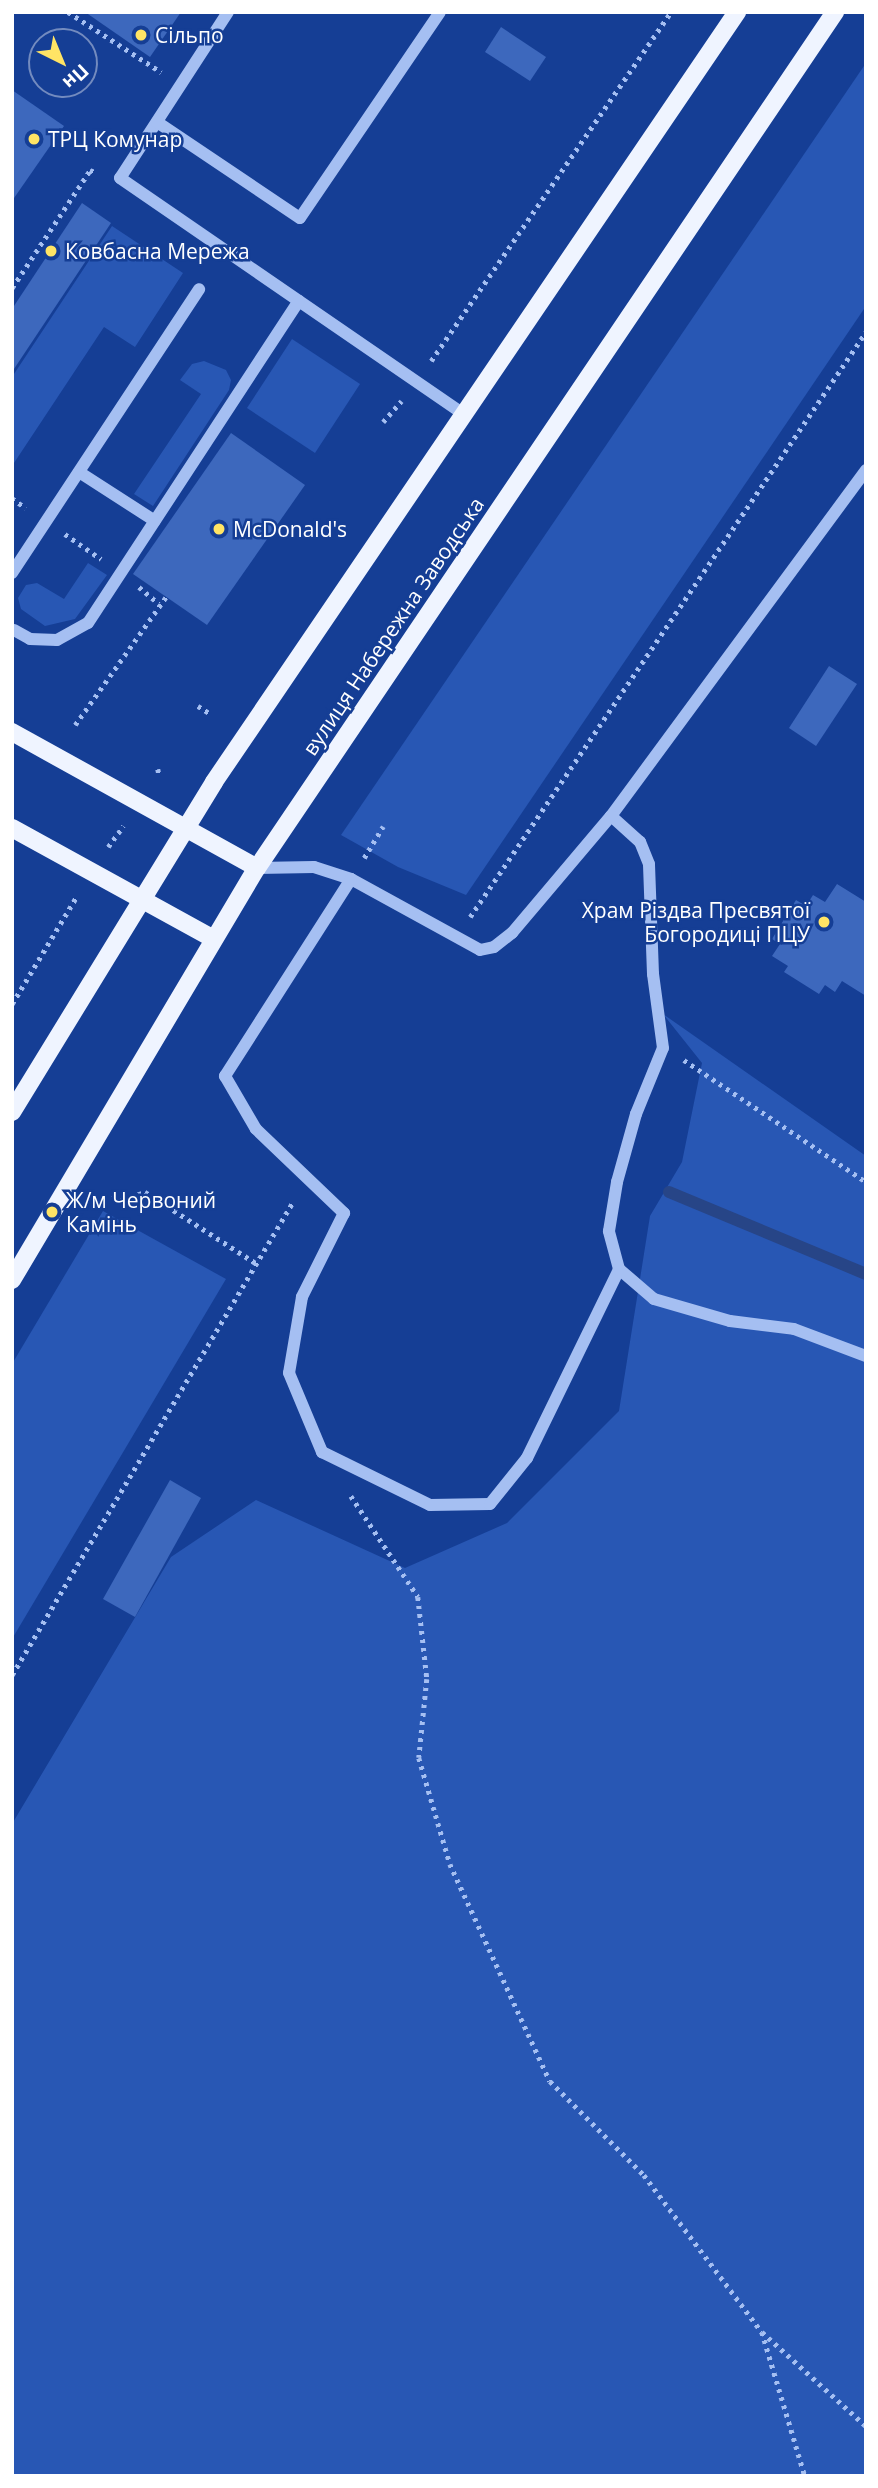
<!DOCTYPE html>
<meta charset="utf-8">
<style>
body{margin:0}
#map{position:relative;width:878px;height:2488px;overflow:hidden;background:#153e95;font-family:"Open Sans",sans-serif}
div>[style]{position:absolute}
.green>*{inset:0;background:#2857b4}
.stream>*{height:12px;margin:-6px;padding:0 6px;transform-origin:6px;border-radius:6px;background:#274587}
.building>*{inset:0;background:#3d68bd}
.path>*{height:4.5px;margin-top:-2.25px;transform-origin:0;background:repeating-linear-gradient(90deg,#a5bff2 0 3.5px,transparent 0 8.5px)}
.minor>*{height:12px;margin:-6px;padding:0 6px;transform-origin:6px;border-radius:6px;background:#a5bff2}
.major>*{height:18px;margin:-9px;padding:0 9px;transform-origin:9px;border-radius:9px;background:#eff4ff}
.dots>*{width:19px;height:19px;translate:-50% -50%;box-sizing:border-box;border:4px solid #153e95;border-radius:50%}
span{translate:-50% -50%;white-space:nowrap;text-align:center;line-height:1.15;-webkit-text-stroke:5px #153e95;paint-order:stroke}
.poi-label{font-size:21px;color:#fff}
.left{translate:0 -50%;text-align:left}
.right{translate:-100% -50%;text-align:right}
.street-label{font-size:21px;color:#fff}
.frame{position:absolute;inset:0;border:14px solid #fff;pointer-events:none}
.north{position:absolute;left:28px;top:28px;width:70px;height:70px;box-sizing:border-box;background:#153e95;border:2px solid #738bbf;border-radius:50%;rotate:137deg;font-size:19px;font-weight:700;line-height:28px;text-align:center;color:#fff}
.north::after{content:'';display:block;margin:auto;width:24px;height:32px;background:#ffe465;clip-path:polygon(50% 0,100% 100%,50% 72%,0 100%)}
</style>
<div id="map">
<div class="green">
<div style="clip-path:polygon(866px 63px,866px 306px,466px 895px,398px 867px,341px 835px)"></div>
<div style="clip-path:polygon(112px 226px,183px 273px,135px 347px,104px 327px,12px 466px,12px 377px)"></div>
<div style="clip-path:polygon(292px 339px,360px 384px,315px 453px,247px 408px)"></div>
<div style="clip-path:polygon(204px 361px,226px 370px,231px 380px,229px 390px,153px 506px,134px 494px,201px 394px,180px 380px,192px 364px)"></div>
<div style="clip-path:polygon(88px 563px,107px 575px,75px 619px,45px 626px,21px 609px,18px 598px,26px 585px,37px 583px,64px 599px)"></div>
<div style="clip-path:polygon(663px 1014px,866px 1156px,866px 2476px,12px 2476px,12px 1824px,171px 1557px,256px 1500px,405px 1568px,507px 1523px,619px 1411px,650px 1216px,682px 1162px,702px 1063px)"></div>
<div style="clip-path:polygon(103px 1211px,226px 1279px,12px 1639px,12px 1364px)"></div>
</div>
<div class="stream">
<div style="left:669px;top:1192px;width:213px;rotate:22.6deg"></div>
</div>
<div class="building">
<div style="clip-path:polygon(85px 12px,181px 12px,150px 57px)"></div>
<div style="clip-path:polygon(501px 27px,546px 57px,530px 81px,485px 52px)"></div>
<div style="clip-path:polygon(12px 90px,64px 126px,12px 201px)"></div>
<div style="clip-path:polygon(82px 203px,111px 223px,12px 372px,12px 309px)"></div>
<div style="clip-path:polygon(231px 433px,305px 485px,207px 625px,133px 574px)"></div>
<div style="clip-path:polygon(829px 666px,857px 684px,816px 746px,789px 728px)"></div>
<div style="clip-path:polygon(837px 884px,866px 902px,866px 996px,842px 981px,835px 992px,825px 985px,819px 994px,784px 972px,788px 966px,772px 956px,780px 944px,772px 939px,796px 900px,806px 906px,813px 895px,825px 902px)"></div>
<div style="clip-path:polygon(170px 1480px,201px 1498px,135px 1617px,103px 1599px)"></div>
</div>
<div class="path">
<div style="left:68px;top:12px;width:111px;rotate:32.8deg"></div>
<div style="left:12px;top:288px;width:141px;rotate:-56.5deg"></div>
<div style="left:90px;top:170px;width:5px;rotate:22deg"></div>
<div style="left:431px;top:361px;width:424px;rotate:-55.5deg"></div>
<div style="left:383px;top:422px;width:28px;rotate:-49deg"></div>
<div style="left:12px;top:498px;width:17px;rotate:36deg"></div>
<div style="left:65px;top:534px;width:44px;rotate:34.8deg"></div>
<div style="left:139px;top:587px;width:26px;rotate:40deg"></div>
<div style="left:198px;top:706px;width:13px;rotate:32deg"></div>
<div style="left:75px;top:725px;width:157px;rotate:-54.6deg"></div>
<div style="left:158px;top:769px;width:5px;rotate:79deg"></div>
<div style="left:108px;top:847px;width:26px;rotate:-54deg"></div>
<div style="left:364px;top:858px;width:37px;rotate:-59deg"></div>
<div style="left:470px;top:917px;width:706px;rotate:-55.91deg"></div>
<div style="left:12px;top:1004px;width:126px;rotate:-59deg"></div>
<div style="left:684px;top:1060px;width:219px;rotate:33.8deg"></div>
<div style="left:113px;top:1194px;width:11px;rotate:34deg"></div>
<div style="left:122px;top:1200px;width:24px;rotate:-19deg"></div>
<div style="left:145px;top:1192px;width:133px;rotate:32.7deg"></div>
<div style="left:351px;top:1496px;width:121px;rotate:56.4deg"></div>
<div style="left:418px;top:1597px;width:82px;rotate:83.7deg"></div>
<div style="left:427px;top:1679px;width:79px;rotate:95.8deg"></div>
<div style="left:419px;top:1758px;width:110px;rotate:73.7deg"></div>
<div style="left:450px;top:1864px;width:239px;rotate:65.3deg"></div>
<div style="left:550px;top:2081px;width:133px;rotate:45deg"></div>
<div style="left:644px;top:2175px;width:196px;rotate:53.1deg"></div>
<div style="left:762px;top:2332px;width:140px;rotate:42.1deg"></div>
<div style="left:12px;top:1675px;width:552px;rotate:-59.3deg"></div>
<div style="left:762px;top:2332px;width:150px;rotate:73.4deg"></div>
</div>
<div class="minor">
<div style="left:228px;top:12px;width:198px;rotate:123deg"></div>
<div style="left:120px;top:178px;width:415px;rotate:34.5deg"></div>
<div style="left:157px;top:122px;width:172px;rotate:33.9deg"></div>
<div style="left:300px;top:218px;width:249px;rotate:-55.8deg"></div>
<div style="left:79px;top:472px;width:90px;rotate:32.8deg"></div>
<div style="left:12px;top:573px;width:340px;rotate:-56.6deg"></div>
<div style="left:14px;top:630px;width:18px;rotate:29deg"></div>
<div style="left:30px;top:639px;width:27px;rotate:2deg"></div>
<div style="left:57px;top:640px;width:35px;rotate:-29deg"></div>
<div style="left:88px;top:623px;width:385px;rotate:-56.8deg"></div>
<div style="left:257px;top:868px;width:57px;rotate:-1deg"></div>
<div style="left:314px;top:867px;width:39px;rotate:18deg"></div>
<div style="left:351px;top:879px;width:147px;rotate:28.8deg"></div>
<div style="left:480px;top:950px;width:14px;rotate:-12deg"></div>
<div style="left:494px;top:947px;width:23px;rotate:-38deg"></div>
<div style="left:512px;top:933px;width:153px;rotate:-49.8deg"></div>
<div style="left:611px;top:816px;width:430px;rotate:-53.6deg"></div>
<div style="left:351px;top:879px;width:234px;rotate:122.6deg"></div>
<div style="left:225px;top:1076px;width:61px;rotate:59.7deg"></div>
<div style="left:256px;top:1129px;width:122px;rotate:43.7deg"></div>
<div style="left:344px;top:1213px;width:94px;rotate:116.6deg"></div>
<div style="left:302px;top:1297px;width:77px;rotate:99.7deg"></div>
<div style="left:289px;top:1373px;width:86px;rotate:67.3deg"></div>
<div style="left:322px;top:1452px;width:120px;rotate:26.1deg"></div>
<div style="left:430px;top:1505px;width:60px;rotate:-1deg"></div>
<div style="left:490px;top:1504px;width:59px;rotate:-51.2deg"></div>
<div style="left:527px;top:1458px;width:210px;rotate:-64deg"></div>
<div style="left:619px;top:1269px;width:39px;rotate:-105deg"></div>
<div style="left:609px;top:1231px;width:50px;rotate:-80.7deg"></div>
<div style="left:617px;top:1182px;width:71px;rotate:-74.4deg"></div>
<div style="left:636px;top:1114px;width:71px;rotate:-67.8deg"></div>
<div style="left:663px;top:1048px;width:75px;rotate:-97.7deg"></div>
<div style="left:653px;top:974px;width:110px;rotate:-92.1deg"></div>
<div style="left:649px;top:864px;width:24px;rotate:-112deg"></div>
<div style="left:640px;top:842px;width:39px;rotate:-138deg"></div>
<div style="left:619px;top:1269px;width:46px;rotate:40.6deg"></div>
<div style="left:654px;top:1299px;width:79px;rotate:16.1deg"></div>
<div style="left:730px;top:1321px;width:64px;rotate:7.1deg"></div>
<div style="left:794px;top:1329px;width:77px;rotate:20.6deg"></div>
</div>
<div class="major">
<div style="left:12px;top:732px;width:280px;rotate:29deg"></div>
<div style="left:12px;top:828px;width:230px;rotate:28.8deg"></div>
<div style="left:12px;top:1112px;width:387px;rotate:-58.5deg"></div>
<div style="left:214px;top:782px;width:931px;rotate:-55.81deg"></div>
<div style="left:12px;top:1280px;width:479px;rotate:-59.3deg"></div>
<div style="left:257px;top:868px;width:1033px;rotate:-55.97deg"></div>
</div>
<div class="dots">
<div style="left:141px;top:35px;background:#ffe465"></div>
<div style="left:34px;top:139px;background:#ffe465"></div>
<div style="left:51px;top:251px;background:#ffe465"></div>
<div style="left:219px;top:529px;background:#ffe465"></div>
<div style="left:824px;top:922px;background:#ffe465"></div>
<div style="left:52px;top:1212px;background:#ffe465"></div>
</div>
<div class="poi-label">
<span class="left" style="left:155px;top:35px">Сільпо</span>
<span class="left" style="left:48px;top:139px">ТРЦ Комунар</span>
<span class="left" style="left:65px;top:251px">Ковбасна Мережа</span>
<span class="left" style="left:233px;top:529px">McDonald's</span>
<span class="right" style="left:810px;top:922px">Храм Різдва Пресвятої<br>Богородиці ПЦУ</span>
<span class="left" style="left:66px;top:1212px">Ж/м Червоний<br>Камінь</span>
</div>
<div class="street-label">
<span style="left:393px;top:626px;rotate:-56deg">вулиця Набережна Заводська</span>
</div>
<div class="frame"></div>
<div class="north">Пн</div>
</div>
